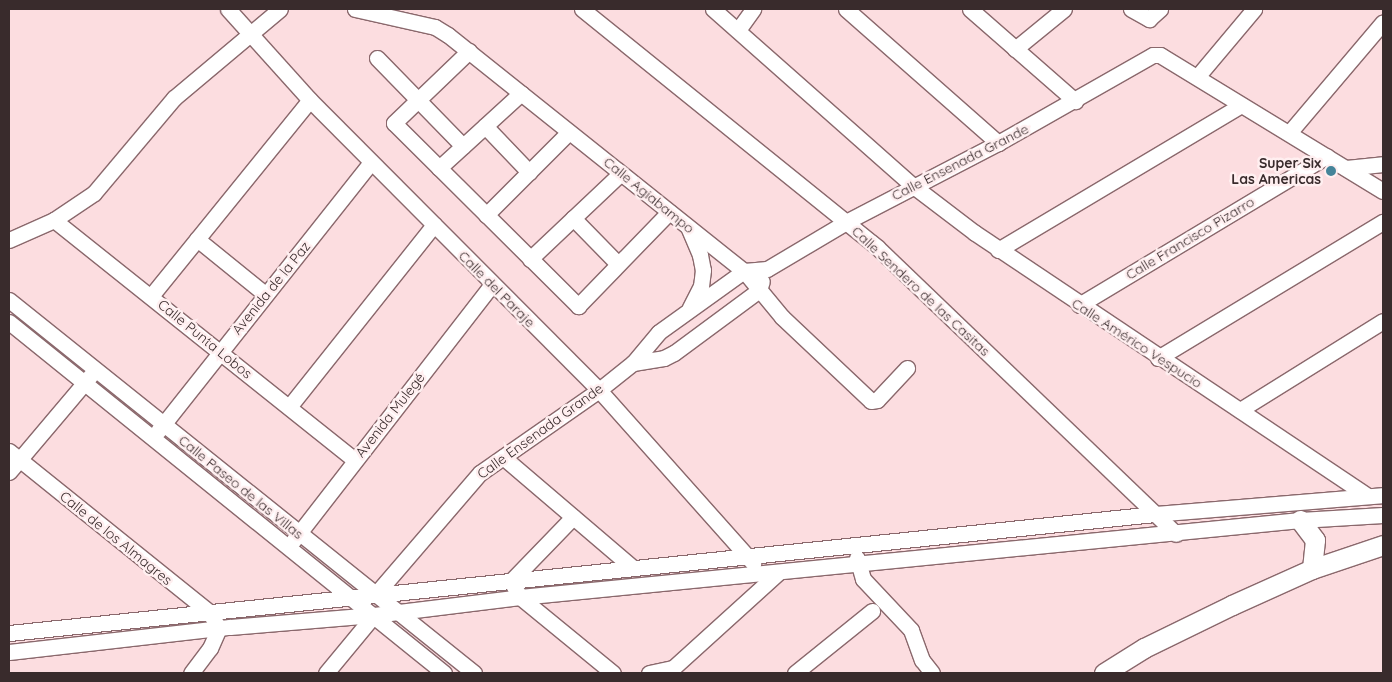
<!DOCTYPE html>
<meta charset="utf-8">
<style>
body{margin:0}
#map{position:relative;width:1392px;height:682px;overflow:hidden;background:#fcdde0;font-family:Quicksand,sans-serif}
div>[style]{position:absolute}
.roads{filter:drop-shadow(1px 0 #8a686c) drop-shadow(-1px 0 #8a686c) drop-shadow(0 1px #8a686c) drop-shadow(0 -1px #8a686c)}
.minor>*{height:15px;margin:-7.5px;padding:0 7.5px;transform-origin:7.5px;border-radius:7.5px;background:#fff}
.major>*{height:19px;margin:-9.5px;padding:0 9.5px;transform-origin:9.5px;border-radius:9.5px;background:#fff}
.dots>*{width:14px;height:14px;translate:-50% -50%;box-sizing:border-box;border:2px solid #ffeff0;border-radius:50%}
span{translate:-50% -50%;white-space:nowrap;text-align:center;line-height:1.15;-webkit-text-stroke:5px #ffeff0;paint-order:stroke}
.street-label{font-size:14px;color:#392b2c}
.poi-label{font-size:14px;color:#392b2c;font-weight:700}
.right{translate:-100% -50%;text-align:right}
.frame{position:absolute;inset:0;border:10px solid #392b2c;pointer-events:none}
</style>
<div id="map">
<div class="roads">
<div class="minor">
<div style="left:228px;top:9px;width:122px;rotate:48deg"></div>
<div style="left:310px;top:100px;width:409px;rotate:45.1deg"></div>
<div style="left:599px;top:390px;width:232px;rotate:48.3deg"></div>
<div style="left:355px;top:9px;width:82px;rotate:12.7deg"></div>
<div style="left:435px;top:27px;width:15px;rotate:32deg"></div>
<div style="left:448px;top:35px;width:379px;rotate:38.6deg"></div>
<div style="left:744px;top:271px;width:60px;rotate:50.4deg"></div>
<div style="left:782px;top:317px;width:122px;rotate:43.3deg"></div>
<div style="left:871px;top:401px;width:6px;rotate:-9deg"></div>
<div style="left:877px;top:400px;width:44px;rotate:-46.8deg"></div>
<div style="left:582px;top:9px;width:380px;rotate:38.9deg"></div>
<div style="left:878px;top:248px;width:413px;rotate:43.8deg"></div>
<div style="left:713px;top:9px;width:266px;rotate:41.5deg"></div>
<div style="left:912px;top:185px;width:79px;rotate:37.3deg"></div>
<div style="left:975px;top:233px;width:471px;rotate:33.8deg"></div>
<div style="left:846px;top:9px;width:203px;rotate:41.4deg"></div>
<div style="left:970px;top:9px;width:140px;rotate:41.2deg"></div>
<div style="left:1131px;top:9px;width:21px;rotate:29deg"></div>
<div style="left:1149px;top:19px;width:15px;rotate:-42deg"></div>
<div style="left:738px;top:30px;width:26px;rotate:-54deg"></div>
<div style="left:1015px;top:49px;width:63px;rotate:-39.2deg"></div>
<div style="left:469px;top:51px;width:104px;rotate:136.2deg"></div>
<div style="left:394px;top:123px;width:260px;rotate:44.8deg"></div>
<div style="left:578px;top:306px;width:131px;rotate:-45.9deg"></div>
<div style="left:377px;top:58px;width:123px;rotate:45.7deg"></div>
<div style="left:1197px;top:77px;width:89px;rotate:-50deg"></div>
<div style="left:485px;top:126px;width:64px;rotate:46.3deg"></div>
<div style="left:1289px;top:133px;width:145px;rotate:-49.7deg"></div>
<div style="left:439px;top:168px;width:111px;rotate:-42.4deg"></div>
<div style="left:1346px;top:168px;width:37px;rotate:-6deg"></div>
<div style="left:486px;top:215px;width:117px;rotate:-45deg"></div>
<div style="left:573px;top:218px;width:64px;rotate:45.6deg"></div>
<div style="left:54px;top:220px;width:385px;rotate:38.6deg"></div>
<div style="left:689px;top:229px;width:28px;rotate:67deg"></div>
<div style="left:700px;top:255px;width:15px;rotate:79deg"></div>
<div style="left:703px;top:270px;width:16px;rotate:97deg"></div>
<div style="left:701px;top:286px;width:25px;rotate:117deg"></div>
<div style="left:197px;top:239px;width:87px;rotate:39deg"></div>
<div style="left:9px;top:240px;width:49px;rotate:-24deg"></div>
<div style="left:54px;top:220px;width:48px;rotate:-34deg"></div>
<div style="left:94px;top:193px;width:124px;rotate:-49.9deg"></div>
<div style="left:174px;top:98px;width:138px;rotate:-40deg"></div>
<div style="left:998px;top:250px;width:283px;rotate:-30.8deg"></div>
<div style="left:530px;top:259px;width:125px;rotate:-43.4deg"></div>
<div style="left:151px;top:296px;width:252px;rotate:-51deg"></div>
<div style="left:9px;top:300px;width:596px;rotate:38.73deg"></div>
<div style="left:1079px;top:305px;width:289px;rotate:-31deg"></div>
<div style="left:9px;top:322px;width:559px;rotate:38.9deg"></div>
<div style="left:1158px;top:358px;width:263px;rotate:-31.2deg"></div>
<div style="left:633px;top:363px;width:31px;rotate:-9deg"></div>
<div style="left:664px;top:358px;width:11px;rotate:-27deg"></div>
<div style="left:674px;top:353px;width:106px;rotate:-36.5deg"></div>
<div style="left:759px;top:290px;width:9px;rotate:-72deg"></div>
<div style="left:289px;top:407px;width:233px;rotate:-51.5deg"></div>
<div style="left:1240px;top:410px;width:168px;rotate:-31.9deg"></div>
<div style="left:158px;top:431px;width:343px;rotate:-51.6deg"></div>
<div style="left:9px;top:451px;width:257px;rotate:38.8deg"></div>
<div style="left:209px;top:612px;width:19px;rotate:58deg"></div>
<div style="left:219px;top:628px;width:22px;rotate:114deg"></div>
<div style="left:210px;top:648px;width:31px;rotate:127deg"></div>
<div style="left:503px;top:457px;width:171px;rotate:40.5deg"></div>
<div style="left:9px;top:472px;width:126px;rotate:-49.8deg"></div>
<div style="left:573px;top:517px;width:89px;rotate:134.1deg"></div>
<div style="left:511px;top:581px;width:18px;rotate:61deg"></div>
<div style="left:520px;top:597px;width:120px;rotate:39.3deg"></div>
<div style="left:293px;top:541px;width:325px;rotate:-52.2deg"></div>
<div style="left:857px;top:558px;width:22px;rotate:74deg"></div>
<div style="left:863px;top:579px;width:70px;rotate:46.7deg"></div>
<div style="left:911px;top:630px;width:32px;rotate:70deg"></div>
<div style="left:922px;top:660px;width:16px;rotate:52deg"></div>
<div style="left:375px;top:595px;width:161px;rotate:-49.3deg"></div>
<div style="left:480px;top:473px;width:145px;rotate:-34.9deg"></div>
<div style="left:599px;top:390px;width:43px;rotate:-38.5deg"></div>
<div style="left:633px;top:363px;width:40px;rotate:-50deg"></div>
<div style="left:659px;top:332px;width:105px;rotate:-35.7deg"></div>
<div style="left:744px;top:271px;width:23px;rotate:-5deg"></div>
<div style="left:767px;top:269px;width:92px;rotate:-30.7deg"></div>
<div style="left:846px;top:222px;width:171px;rotate:-27.5deg"></div>
<div style="left:998px;top:143px;width:178px;rotate:-29.6deg"></div>
<div style="left:1153px;top:55px;width:7px"></div>
<div style="left:1160px;top:55px;width:261px;rotate:31.4deg"></div>
<div style="left:9px;top:633px;width:1151px;rotate:-5.93deg"></div>
<div style="left:1154px;top:514px;width:230px;rotate:-4.7deg"></div>
<div style="left:9px;top:652px;width:222px;rotate:-6.5deg"></div>
<div style="left:230px;top:627px;width:144px;rotate:-4.8deg"></div>
<div style="left:374px;top:615px;width:147px;rotate:-7deg"></div>
<div style="left:520px;top:597px;width:784px;rotate:-5.64deg"></div>
<div style="left:1300px;top:520px;width:83px;rotate:-3.4deg"></div>
<div style="left:326px;top:673px;width:75px;rotate:-50.4deg"></div>
<div style="left:649px;top:673px;width:25px;rotate:-12deg"></div>
<div style="left:673px;top:668px;width:143px;rotate:-42.2deg"></div>
<div style="left:795px;top:673px;width:99px;rotate:-38.8deg"></div>
</div>
<div class="major">
<div style="left:1300px;top:520px;width:25px;rotate:53deg"></div>
<div style="left:1315px;top:540px;width:29px;rotate:96deg"></div>
<div style="left:1104px;top:673px;width:47px;rotate:-32deg"></div>
<div style="left:1144px;top:648px;width:98px;rotate:-26deg"></div>
<div style="left:1232px;top:605px;width:88px;rotate:-24.2deg"></div>
<div style="left:1312px;top:569px;width:75px;rotate:-18.7deg"></div>
</div>
</div>
<div class="dots">
<div style="left:1331px;top:171px;background:#458499"></div>
</div>
<div class="street-label">
<span style="left:960px;top:162px;rotate:-27deg">Calle Ensenada Grande</span>
<span style="left:649px;top:195px;rotate:39deg">Calle Agiabampo</span>
<span style="left:1190px;top:238px;rotate:-31deg">Calle Francisco Pizarro</span>
<span style="left:271px;top:288px;rotate:-51deg">Avenida de la Paz</span>
<span style="left:497px;top:289px;rotate:45deg">Calle del Paraje</span>
<span style="left:921px;top:291px;rotate:43deg">Calle Sendero de las Casitas</span>
<span style="left:205px;top:339px;rotate:39deg">Calle Punta Lobos</span>
<span style="left:1137px;top:343px;rotate:33deg">Calle Américo Vespucio</span>
<span style="left:390px;top:415px;rotate:-52deg">Avenida Mulegé</span>
<span style="left:540px;top:431px;rotate:-36deg">Calle Ensenada Grande</span>
<span style="left:241px;top:487px;rotate:39deg">Calle Paseo de las Villas</span>
<span style="left:116px;top:538px;rotate:39deg">Calle de los Almagres</span>
</div>
<div class="poi-label">
<span class="right" style="left:1321px;top:171px">Super Six<br>Las Americas</span>
</div>
<div class="frame"></div>
</div>
